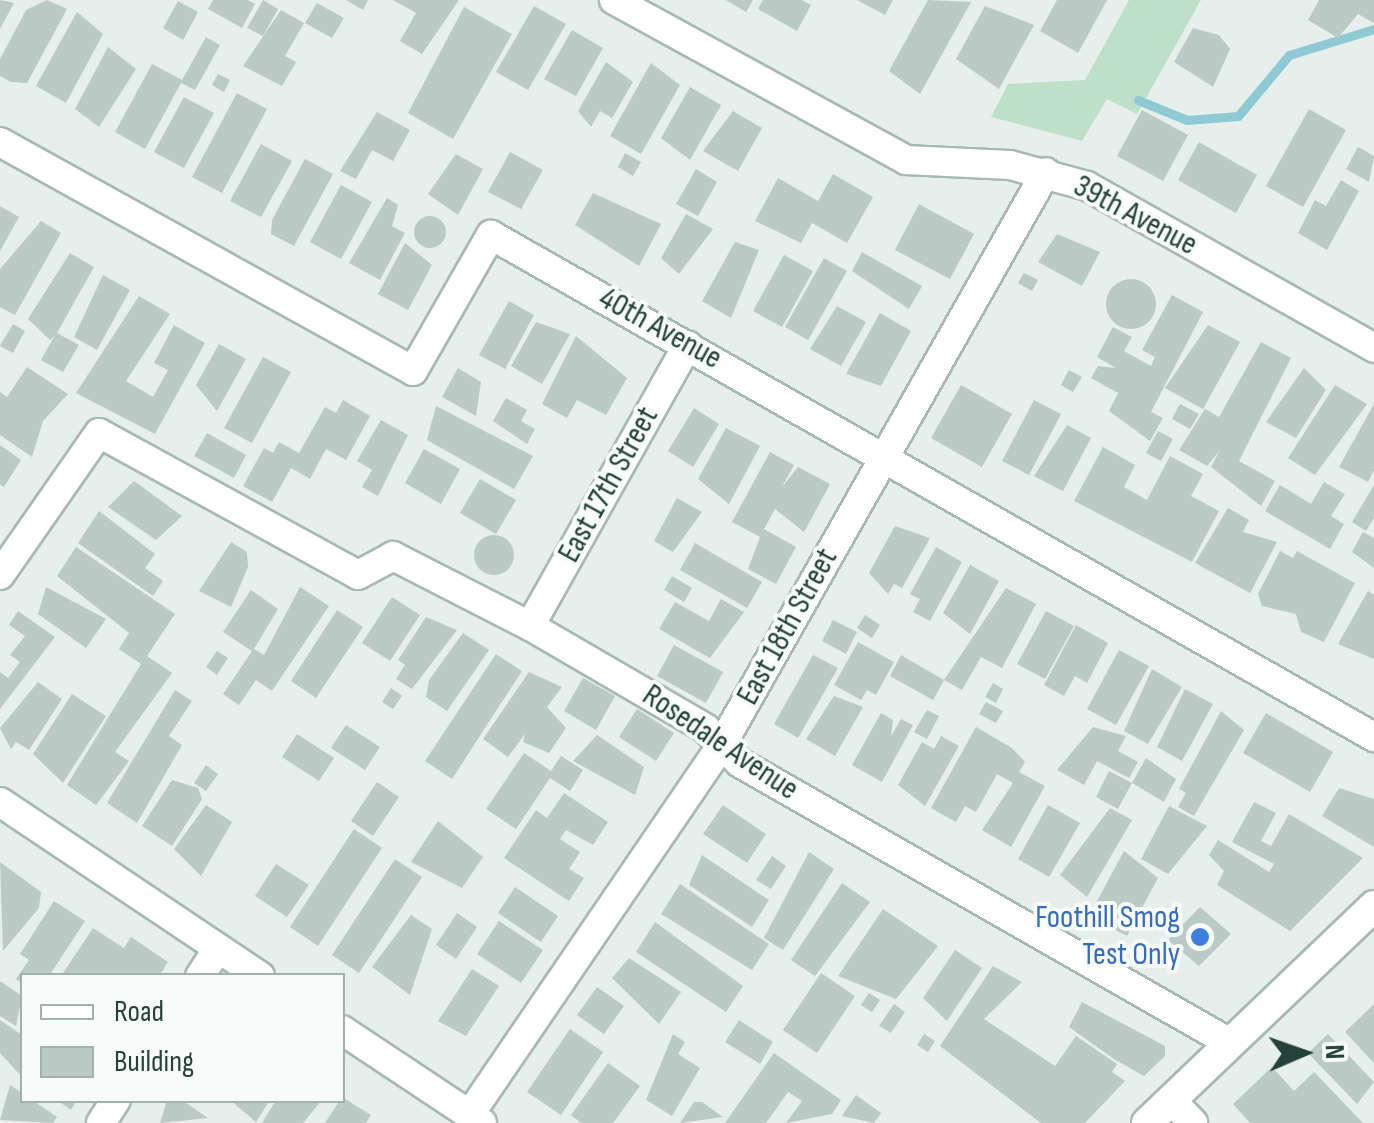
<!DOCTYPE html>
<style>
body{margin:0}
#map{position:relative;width:1374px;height:1123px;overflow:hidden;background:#e6efeb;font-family:"Sofia Sans Condensed",sans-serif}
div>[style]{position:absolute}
.green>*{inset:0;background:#bfe0c8}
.stream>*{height:9px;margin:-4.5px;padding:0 4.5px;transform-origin:4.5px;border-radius:4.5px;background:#8ec9d4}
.building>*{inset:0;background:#bbcac4}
.round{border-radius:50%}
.roads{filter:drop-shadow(2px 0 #a8b8b2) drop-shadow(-2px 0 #a8b8b2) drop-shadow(0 2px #a8b8b2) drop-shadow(0 -2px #a8b8b2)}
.minor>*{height:28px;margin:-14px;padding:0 14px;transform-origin:14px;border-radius:14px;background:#fff}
.secondary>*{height:30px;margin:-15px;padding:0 15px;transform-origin:15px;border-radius:15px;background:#fff}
.dots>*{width:28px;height:28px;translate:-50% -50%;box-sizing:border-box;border:5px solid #f7fbf9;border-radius:50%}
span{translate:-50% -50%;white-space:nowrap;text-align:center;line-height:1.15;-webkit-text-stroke:8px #f7fbf9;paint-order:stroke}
.street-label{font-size:32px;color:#24423a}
.shop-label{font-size:32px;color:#366cbe}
.right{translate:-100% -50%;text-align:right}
.legend{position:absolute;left:20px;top:973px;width:325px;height:130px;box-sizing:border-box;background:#f7fbf9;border:2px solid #a3b1ad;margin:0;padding:12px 18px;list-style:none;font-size:30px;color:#24423a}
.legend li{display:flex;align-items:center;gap:20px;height:50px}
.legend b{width:50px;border:2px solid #a3b1ad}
.north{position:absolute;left:1254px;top:1003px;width:100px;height:100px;-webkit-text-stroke:8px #f7fbf9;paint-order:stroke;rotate:88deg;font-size:28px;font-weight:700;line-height:40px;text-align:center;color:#24423a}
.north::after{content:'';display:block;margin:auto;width:35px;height:45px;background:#24423a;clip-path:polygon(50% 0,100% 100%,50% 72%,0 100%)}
</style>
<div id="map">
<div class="green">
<div style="clip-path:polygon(1129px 0,1201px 0,1137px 114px,1107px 99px,1082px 141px,991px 117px,1008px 84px,1085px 80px)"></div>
</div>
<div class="stream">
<div style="left:1138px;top:100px;width:53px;rotate:22.2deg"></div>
<div style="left:1187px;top:120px;width:51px;rotate:-4.5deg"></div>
<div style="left:1238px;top:116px;width:80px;rotate:-50.1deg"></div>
<div style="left:1289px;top:55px;width:89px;rotate:-17deg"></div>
</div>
<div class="building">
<div style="clip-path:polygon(0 0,14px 3px,0 29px)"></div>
<div style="clip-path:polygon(47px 0,67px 9px,27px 83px,11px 82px,0 76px,0 59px,26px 10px)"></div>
<div style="clip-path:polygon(213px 0,248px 0,255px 4px,242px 28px,208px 9px)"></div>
<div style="clip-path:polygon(263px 0,278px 9px,263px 36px,247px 28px)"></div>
<div style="clip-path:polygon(346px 0,368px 0,363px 10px)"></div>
<div style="clip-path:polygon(393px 0,459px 0,422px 54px,400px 41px,416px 13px)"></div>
<div style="clip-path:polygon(726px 0,753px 0,746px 12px)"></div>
<div style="clip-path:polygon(763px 0,802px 0,811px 5px,797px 31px,758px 9px)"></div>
<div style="clip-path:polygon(857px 0,893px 0,885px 15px)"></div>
<div style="clip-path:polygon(928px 0,971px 2px,920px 94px,889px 71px)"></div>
<div style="clip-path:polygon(1057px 0,1107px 0,1078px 53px,1040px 31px)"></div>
<div style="clip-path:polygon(1319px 0,1374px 0,1374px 23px,1358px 14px,1338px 38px,1308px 20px)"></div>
<div style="clip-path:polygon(178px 1px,198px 12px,183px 40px,163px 28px)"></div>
<div style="clip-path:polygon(317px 3px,344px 18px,332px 38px,305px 23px)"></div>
<div style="clip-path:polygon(534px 6px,566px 24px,528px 90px,496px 72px)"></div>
<div style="clip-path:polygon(985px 6px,1034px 25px,999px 89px,956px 59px)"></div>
<div style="clip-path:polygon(464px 7px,512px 34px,453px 139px,408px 113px)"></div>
<div style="clip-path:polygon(281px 10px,304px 23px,285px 56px,296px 62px,282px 86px,243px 66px)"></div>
<div style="clip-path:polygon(77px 12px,103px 34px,66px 103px,36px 86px)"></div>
<div style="clip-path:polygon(1193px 28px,1219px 35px,1230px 49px,1213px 87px,1174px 62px)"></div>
<div style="clip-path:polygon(572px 30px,603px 48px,576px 96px,544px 79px)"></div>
<div style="clip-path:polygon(206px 37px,220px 45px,195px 90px,181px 83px,145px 149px,115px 132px,152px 64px,182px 80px)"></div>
<div style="clip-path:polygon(108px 47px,136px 69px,99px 127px,75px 109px)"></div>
<div style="clip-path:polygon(606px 62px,633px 82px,612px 118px,600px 111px,591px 127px,578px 111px)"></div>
<div style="clip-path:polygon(651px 63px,680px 85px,641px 154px,610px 136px)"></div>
<div style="clip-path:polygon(218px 74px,230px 80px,224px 92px,212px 85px)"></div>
<div style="clip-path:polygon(690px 87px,721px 105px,690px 160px,661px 138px)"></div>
<div style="clip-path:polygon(237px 93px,267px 109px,222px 193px,192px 177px)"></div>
<div style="clip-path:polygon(184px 97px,214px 113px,184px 168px,154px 152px)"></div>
<div style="clip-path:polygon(1309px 109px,1346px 130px,1303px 207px,1266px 186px)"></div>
<div style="clip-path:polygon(1142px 110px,1188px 135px,1163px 181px,1117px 156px)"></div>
<div style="clip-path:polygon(733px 111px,762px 128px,738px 171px,703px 151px)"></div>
<div style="clip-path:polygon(377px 112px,410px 130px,393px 161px,372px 150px,356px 179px,340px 171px)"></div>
<div style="clip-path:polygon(1199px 142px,1257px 175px,1236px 213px,1178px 180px)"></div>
<div style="clip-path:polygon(261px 144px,292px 161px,261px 217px,230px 201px)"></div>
<div style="clip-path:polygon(1358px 147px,1374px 156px,1369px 182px,1346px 169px)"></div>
<div style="clip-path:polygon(510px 152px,543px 170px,521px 209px,488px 192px)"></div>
<div style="clip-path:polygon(625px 153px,641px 162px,633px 176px,618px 167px)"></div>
<div style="clip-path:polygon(456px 154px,483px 169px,458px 215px,428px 194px)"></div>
<div style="clip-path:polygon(305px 159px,333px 174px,294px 246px,271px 234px,272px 220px)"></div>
<div style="clip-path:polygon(696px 169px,717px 182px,698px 216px,676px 204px)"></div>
<div style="clip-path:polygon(833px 174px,873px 197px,847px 243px,812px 223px,801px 243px,755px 221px,778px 178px,818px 201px)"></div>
<div style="clip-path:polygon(1341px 180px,1359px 191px,1327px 250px,1298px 233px,1315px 200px,1326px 206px)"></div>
<div style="clip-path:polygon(341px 185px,372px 202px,341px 259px,310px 242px)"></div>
<div style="clip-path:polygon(593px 193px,661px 224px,639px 266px,575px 225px)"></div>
<div style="clip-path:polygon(387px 198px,398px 205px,392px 226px,405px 233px,380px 280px,349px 263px)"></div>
<div style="clip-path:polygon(919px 204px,974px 234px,950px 279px,895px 250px)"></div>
<div style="clip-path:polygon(0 206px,19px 217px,0 251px)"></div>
<div style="clip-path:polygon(686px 214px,713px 229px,679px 274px,661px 258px)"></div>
<div class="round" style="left:414px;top:216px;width:32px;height:32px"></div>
<div style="clip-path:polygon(41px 221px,61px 233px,15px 315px,0 307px,0 269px)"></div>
<div style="clip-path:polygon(1057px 234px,1100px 252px,1082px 286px,1038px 262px)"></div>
<div style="clip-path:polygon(735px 242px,759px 250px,731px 318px,702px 301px)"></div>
<div style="clip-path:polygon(405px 243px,432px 265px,408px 310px,378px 294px)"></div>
<div style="clip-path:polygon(862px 252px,922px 286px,909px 309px,852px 271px)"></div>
<div style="clip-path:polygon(70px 253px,94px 267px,57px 333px,79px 345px,63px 372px,41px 360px,55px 335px,50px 340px,28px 319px)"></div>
<div style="clip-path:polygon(784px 255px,813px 271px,782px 327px,753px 311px)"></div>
<div style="clip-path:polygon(824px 258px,847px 271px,808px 340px,785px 327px)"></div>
<div style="clip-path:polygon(1024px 273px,1038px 280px,1032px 291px,1018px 283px)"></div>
<div style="clip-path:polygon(103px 275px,130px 290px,97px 350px,74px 337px)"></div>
<div class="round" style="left:1106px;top:279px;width:50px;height:50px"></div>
<div style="clip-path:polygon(1172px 295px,1203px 312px,1151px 412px,1163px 418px,1150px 441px,1109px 411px,1118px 393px,1091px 378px,1098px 366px,1116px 368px,1097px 357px,1113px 327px,1132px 337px,1124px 351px,1151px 366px,1155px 357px,1142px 350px)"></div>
<div style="clip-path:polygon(139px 296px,170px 314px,126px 381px,153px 397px,168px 370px,154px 363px,174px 325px,205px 343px,155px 434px,76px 393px)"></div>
<div style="clip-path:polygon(509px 301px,534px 315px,505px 369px,479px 355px)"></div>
<div style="clip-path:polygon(837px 306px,866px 322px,841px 366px,810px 349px)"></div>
<div style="clip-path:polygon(880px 313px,911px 331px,881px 386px,846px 374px)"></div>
<div style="clip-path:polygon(536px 322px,570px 334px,542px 384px,511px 366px)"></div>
<div style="clip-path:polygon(13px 324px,25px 331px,13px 353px,0 346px)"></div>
<div style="clip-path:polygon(1208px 325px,1240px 342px,1203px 409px,1165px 388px)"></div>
<div style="clip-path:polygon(576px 336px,627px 378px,606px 415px,577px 400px,567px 418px,542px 404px)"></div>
<div style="clip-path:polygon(1261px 342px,1291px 358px,1239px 461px,1275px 481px,1261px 506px,1211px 467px,1220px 450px,1207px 466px,1179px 450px,1205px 409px,1219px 417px)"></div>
<div style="clip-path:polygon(219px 344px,246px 359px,217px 411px,196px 385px)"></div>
<div style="clip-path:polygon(263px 357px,291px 372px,252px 443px,224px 428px)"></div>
<div style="clip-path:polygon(27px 367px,68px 394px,43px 421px,32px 457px,0 435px,0 392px,7px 397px)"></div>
<div style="clip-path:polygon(458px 368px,481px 382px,476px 416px,442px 397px)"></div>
<div style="clip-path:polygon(1304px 368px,1326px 390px,1296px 438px,1266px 422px)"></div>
<div style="clip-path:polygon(1069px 370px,1082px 377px,1073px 392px,1061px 385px)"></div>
<div style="clip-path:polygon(961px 385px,1012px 414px,982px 467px,931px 438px)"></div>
<div style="clip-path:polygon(1335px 385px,1367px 404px,1315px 475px,1288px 458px)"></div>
<div style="clip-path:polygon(506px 398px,527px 410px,521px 421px,535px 429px,527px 444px,493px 421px)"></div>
<div style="clip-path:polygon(343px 400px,370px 416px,346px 460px,326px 449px,310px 479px,291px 468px,272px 502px,243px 486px,264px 448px,273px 453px,279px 442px,299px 453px,325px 407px,336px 413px)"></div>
<div style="clip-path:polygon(1034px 400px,1061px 414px,1029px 475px,1002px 461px)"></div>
<div style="clip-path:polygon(1180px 404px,1199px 414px,1190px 429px,1172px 419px)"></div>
<div style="clip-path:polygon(1374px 404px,1374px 470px,1368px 482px,1339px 467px)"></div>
<div style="clip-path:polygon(436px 406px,533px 456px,514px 489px,427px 440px)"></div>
<div style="clip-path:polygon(694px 408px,719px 424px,693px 467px,668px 451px)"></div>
<div style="clip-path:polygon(381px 420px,408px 435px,378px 496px,362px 487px,372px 470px,357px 461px)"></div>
<div style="clip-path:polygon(1067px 425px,1091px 438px,1063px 491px,1034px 476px)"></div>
<div style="clip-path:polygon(726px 428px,760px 446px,729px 504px,698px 479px)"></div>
<div style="clip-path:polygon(1158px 431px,1173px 439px,1161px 461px,1146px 453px)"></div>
<div style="clip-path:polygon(207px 433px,246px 455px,234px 478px,194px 456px)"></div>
<div style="clip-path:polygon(0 445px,21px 460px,4px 487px,0 485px)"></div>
<div style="clip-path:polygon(1103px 447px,1135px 465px,1124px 487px,1147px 500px,1170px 456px,1203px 474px,1191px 496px,1219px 511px,1192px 562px,1074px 501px)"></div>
<div style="clip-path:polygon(424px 449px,460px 469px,441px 504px,405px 483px)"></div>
<div style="clip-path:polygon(770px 452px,794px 465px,782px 487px,798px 467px,830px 484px,804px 532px,775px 509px,764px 529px,796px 547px,776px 584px,748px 569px,760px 537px,732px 522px)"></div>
<div style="clip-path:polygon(480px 479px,516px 500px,496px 534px,460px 513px)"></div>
<div style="clip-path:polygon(134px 481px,182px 516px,156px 540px,108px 507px)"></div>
<div style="clip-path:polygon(1324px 482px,1345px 494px,1331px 516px,1344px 524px,1330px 549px,1265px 511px,1280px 485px,1311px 504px)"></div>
<div style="clip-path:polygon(1374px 485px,1374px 518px,1366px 531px,1352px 522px)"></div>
<div style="clip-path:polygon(677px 498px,702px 512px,673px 552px,654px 541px)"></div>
<div style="clip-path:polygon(1228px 508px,1249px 520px,1243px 532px,1277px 542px,1250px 593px,1195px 563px)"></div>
<div style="clip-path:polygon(99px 511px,155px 554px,145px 568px,163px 581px,153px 596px,78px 543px)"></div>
<div style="clip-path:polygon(895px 526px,930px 538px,902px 588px,894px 584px,888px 594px,869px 573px)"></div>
<div style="clip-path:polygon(1363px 532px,1374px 538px,1374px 568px,1352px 552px)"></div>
<div class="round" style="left:474px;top:535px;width:40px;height:40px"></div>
<div style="clip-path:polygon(231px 542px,247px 552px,248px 567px,231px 607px,199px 591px)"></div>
<div style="clip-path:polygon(695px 543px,762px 582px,747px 608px,680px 570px)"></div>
<div style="clip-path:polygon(76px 547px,175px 614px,147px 656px,172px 673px,115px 752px,129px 761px,96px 805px,67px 785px,141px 664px,119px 649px,129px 633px,57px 576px)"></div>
<div style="clip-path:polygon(936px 547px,962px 562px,930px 621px,913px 612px,920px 599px,910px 594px)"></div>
<div style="clip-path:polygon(1280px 551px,1293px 558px,1297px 551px,1355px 583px,1324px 642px,1301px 632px,1296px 614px,1262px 606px,1258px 594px)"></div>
<div style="clip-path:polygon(970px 565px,999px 581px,970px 634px,943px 613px)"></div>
<div style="clip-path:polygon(672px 576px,692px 588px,684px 602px,664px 590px)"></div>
<div style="clip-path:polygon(46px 587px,106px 619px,86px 648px,38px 614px)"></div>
<div style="clip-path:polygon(300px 587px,329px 606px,272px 691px,256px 680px,239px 705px,223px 694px,252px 651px,223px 632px,251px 590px,278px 609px,254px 649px,264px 655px)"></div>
<div style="clip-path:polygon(1006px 588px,1036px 604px,1002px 668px,981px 657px,962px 690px,944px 680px)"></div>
<div style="clip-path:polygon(1368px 591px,1374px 595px,1374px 659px,1338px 644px)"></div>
<div style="clip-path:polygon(392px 597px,420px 615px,390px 661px,362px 643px)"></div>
<div style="clip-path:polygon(721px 599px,744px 612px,710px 658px,659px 629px,675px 602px,709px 621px)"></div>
<div style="clip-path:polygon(337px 610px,363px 627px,316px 698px,291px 681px)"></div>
<div style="clip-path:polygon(18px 611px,55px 637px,0 709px,0 672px,8px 678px,20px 662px,10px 655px,25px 636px,9px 625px)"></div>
<div style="clip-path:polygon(1046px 611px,1074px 626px,1045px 679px,1017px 664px)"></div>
<div style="clip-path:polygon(865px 615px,880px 625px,872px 638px,857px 628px)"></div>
<div style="clip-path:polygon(426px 617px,457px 630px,412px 689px,396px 679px,405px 665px,398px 660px)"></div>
<div style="clip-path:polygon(833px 620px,857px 632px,846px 654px,822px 641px)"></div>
<div style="clip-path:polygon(1076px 625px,1108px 643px,1087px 683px,1075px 676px,1064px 696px,1044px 685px)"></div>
<div style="clip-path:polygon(463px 633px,489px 650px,447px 711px,426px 697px,429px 680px)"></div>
<div style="clip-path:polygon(858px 642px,894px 662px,876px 695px,867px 690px,861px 700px,834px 685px)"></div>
<div style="clip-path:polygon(674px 645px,723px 672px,706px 703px,657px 676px)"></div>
<div style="clip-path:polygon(1119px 650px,1149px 666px,1116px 725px,1087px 709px)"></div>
<div style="clip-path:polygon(217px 651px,228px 658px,217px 675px,206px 667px)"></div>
<div style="clip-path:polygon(496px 654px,522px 671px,452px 779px,425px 761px)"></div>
<div style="clip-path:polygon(813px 655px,838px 668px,798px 738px,774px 724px)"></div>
<div style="clip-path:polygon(901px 655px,944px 680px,933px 700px,890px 676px)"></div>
<div style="clip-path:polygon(1152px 669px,1182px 687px,1148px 744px,1124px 731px)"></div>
<div style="clip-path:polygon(529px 672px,562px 687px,547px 707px,566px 728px,549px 753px,523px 742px,525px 734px,508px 757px,483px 739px)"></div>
<div style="clip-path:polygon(583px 678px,615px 696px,596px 730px,564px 711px)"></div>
<div style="clip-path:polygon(38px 682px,62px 699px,29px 750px,16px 742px,11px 749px,0 728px)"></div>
<div style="clip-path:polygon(993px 683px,1003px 689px,996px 703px,985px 697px)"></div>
<div style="clip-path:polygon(391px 688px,402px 696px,393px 709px,382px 702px)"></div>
<div style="clip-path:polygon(1185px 689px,1213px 704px,1182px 761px,1157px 747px)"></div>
<div style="clip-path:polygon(175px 690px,192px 701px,169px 736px,182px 745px,137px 823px,107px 803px)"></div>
<div style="clip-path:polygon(72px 694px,106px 716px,63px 783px,33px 754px)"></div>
<div style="clip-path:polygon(834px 696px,863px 707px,835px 756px,806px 739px)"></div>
<div style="clip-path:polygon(986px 702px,1003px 711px,996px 723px,979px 714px)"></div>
<div style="clip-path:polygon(637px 709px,674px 733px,656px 761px,619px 737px)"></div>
<div style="clip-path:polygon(927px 710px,939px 716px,927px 739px,914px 732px)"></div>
<div style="clip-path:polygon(1221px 711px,1244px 730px,1194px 816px,1178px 807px,1186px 793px,1179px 789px)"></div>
<div style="clip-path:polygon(881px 713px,893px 720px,891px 736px,901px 719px,913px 725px,882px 782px,852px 765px)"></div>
<div style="clip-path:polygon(1266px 713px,1333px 752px,1310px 792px,1243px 753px)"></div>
<div style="clip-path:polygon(346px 725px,380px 747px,365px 770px,331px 748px)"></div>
<div style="clip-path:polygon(976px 727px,1012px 748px,1025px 762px,1019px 772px,1045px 786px,1011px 847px,982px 830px,1013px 783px,997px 774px,976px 812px,965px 806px,956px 822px,931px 808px)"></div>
<div style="clip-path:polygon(1093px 727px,1126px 736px,1118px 751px,1138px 762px,1129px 778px,1097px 761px,1084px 785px,1057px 770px)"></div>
<div style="clip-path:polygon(297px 734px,334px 758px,319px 781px,282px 757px)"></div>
<div style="clip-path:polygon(597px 735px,644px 767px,635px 795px,573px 761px)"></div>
<div style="clip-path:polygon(941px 736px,959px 746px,925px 806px,898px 785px,922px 742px,934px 749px)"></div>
<div style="clip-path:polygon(524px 753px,551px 771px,561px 756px,583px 770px,570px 791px,550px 778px,516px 829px,486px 809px)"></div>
<div style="clip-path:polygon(1146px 758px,1176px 779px,1164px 802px,1132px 783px,1118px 809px,1096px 797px,1109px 771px,1132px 783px)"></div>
<div style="clip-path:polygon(206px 765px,218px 774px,206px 791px,194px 783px)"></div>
<div style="clip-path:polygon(172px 780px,198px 788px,202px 799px,172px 846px,142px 826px)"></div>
<div style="clip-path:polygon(377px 782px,399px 797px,373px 836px,351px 821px)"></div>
<div style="clip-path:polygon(1339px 788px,1374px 799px,1374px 847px,1322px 816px)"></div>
<div style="clip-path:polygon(564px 793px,608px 822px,593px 845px,566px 830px,560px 839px,580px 852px,569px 869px,584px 878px,569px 901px,504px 858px,536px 810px,547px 818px)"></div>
<div style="clip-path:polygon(1254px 802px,1276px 813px,1261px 841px,1271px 846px,1289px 814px,1363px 858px,1290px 931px,1217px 885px,1224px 871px,1209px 855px,1218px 840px,1269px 872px,1274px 864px,1232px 842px)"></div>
<div style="clip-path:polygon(206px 805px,232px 822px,201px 876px,174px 849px)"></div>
<div style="clip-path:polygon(723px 805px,766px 834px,747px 863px,703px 834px)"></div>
<div style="clip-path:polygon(1048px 805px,1080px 823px,1049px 877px,1018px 859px)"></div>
<div style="clip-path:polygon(1169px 806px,1207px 826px,1168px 874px,1141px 859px)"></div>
<div style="clip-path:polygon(1110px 808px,1132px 820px,1087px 897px,1060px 875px)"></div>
<div style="clip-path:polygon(438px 821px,483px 857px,462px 888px,411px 862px)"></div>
<div style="clip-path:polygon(354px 829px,382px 848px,318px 946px,290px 927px)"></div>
<div style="clip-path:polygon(1124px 851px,1158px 878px,1127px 936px,1089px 916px)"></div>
<div style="clip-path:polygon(809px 852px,834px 869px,783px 950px,764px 938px)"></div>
<div style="clip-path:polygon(702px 855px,769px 900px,752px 927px,689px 885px)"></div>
<div style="clip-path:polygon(772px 856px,786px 866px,771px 889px,756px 880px)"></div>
<div style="clip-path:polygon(395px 859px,422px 877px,359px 973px,332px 955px)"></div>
<div style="clip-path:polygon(0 862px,41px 892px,39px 908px,3px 951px)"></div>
<div style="clip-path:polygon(276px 864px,309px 885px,287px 917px,255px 896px)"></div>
<div style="clip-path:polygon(842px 883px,870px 902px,815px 976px,791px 960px)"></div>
<div style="clip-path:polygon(680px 884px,769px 944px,752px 970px,661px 914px)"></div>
<div style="clip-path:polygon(515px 887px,558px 916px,541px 942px,498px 913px)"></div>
<div style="clip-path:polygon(54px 901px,85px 921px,49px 976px,22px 976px,22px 983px,16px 979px,29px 960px,20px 954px)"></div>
<div style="clip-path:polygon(1200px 907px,1231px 934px,1199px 966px,1168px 940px)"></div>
<div style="clip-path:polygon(883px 909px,938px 946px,896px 999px,838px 976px)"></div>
<div style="clip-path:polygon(457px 913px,477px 927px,456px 959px,436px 945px)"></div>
<div style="clip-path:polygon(411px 915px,432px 929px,410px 995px,372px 967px)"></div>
<div style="clip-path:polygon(499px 921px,543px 950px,521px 983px,477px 954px)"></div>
<div style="clip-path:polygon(655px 922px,743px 986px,726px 1012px,636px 952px)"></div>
<div style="clip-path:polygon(93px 928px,124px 948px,131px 937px,168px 962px,159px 976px,61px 976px)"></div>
<div style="clip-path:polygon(955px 950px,982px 968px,947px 1021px,923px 998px)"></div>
<div style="clip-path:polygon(629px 958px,681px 992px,659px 1024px,612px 978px)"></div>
<div style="clip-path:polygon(993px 966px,1022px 982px,984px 1019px,1055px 1066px,1076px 1036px,1117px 1064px,1112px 1072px,1125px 1081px,1085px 1123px,1041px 1123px,940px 1046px)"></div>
<div style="clip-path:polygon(472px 969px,499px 986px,466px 1036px,438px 1021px)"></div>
<div style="clip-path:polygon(821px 973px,855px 996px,817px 1053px,783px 1030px)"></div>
<div style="clip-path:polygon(0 981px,22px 996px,16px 1026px,0 1016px)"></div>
<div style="clip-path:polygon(597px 987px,624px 1006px,604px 1034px,577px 1015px)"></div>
<div style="clip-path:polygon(869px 993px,880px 1000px,872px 1012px,861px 1005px)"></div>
<div style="clip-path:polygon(1082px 1002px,1165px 1046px,1165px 1056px,1144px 1076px,1114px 1059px,1069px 1027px)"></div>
<div style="clip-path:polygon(894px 1004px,905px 1012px,891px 1033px,879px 1026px)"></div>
<div style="clip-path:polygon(1374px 1004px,1374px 1063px,1345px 1032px)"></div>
<div style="clip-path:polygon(0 1020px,22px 1035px,22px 1077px,0 1053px)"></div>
<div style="clip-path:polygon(739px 1020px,773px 1042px,760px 1064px,725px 1042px)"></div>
<div style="clip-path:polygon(570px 1029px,603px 1052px,561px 1115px,527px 1092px)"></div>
<div style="clip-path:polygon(673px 1034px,685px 1042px,678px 1054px,700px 1068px,672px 1116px,646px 1100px)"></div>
<div style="clip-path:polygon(924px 1034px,935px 1041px,928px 1052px,917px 1045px)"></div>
<div style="clip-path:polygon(1328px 1034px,1374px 1082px,1357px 1104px,1308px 1053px)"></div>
<div style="clip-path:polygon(774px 1053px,841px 1100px,832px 1114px,786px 1123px,802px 1101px,788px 1092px,766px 1123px,725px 1123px)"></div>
<div style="clip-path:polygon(608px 1063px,640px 1086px,613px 1123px,581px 1123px,571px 1115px)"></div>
<div style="clip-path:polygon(1272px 1067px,1294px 1091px,1314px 1072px,1363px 1123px,1250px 1123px,1233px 1104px)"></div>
<div style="clip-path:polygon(10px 1085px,57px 1117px,53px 1123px,0 1120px)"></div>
<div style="clip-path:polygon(856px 1095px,881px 1113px,874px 1123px,842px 1116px)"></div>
<div style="clip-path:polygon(342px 1097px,371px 1115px,366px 1123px,325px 1123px)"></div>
<div style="clip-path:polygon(57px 1100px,77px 1100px,71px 1110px)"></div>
<div style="clip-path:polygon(167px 1100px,182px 1100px,208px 1118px,160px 1123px)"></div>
<div style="clip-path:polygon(230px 1100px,270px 1100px,256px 1122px)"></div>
<div style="clip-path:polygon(276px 1100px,322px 1100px,303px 1123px,262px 1123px)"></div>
<div style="clip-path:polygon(694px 1102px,702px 1102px,723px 1117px,680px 1123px)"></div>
</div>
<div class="roads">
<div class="minor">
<div style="left:614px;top:0;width:333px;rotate:28.7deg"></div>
<div style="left:906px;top:160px;width:104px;rotate:2.8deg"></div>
<div style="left:1010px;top:165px;width:80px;rotate:15.3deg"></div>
<div style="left:1087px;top:186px;width:330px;rotate:29.4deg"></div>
<div style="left:0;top:142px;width:472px;rotate:29deg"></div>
<div style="left:413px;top:371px;width:157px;rotate:-60.2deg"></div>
<div style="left:491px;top:235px;width:1016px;rotate:29.62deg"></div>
<div style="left:0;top:575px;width:173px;rotate:-55.1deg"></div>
<div style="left:99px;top:433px;width:295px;rotate:28.7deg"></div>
<div style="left:358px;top:575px;width:40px;rotate:-28deg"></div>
<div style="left:393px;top:556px;width:154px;rotate:27.1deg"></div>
<div style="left:530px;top:626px;width:203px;rotate:30.2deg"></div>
<div style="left:705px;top:728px;width:49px;rotate:45deg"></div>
<div style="left:740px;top:763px;width:564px;rotate:29.74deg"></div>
<div style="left:530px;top:626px;width:322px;rotate:-60.7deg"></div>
<div style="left:0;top:802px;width:313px;rotate:33.8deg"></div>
<div style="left:200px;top:976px;width:33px;rotate:-57deg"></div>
<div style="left:342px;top:1030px;width:168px;rotate:33.6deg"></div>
<div style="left:1171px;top:1100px;width:32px;rotate:46deg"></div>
<div style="left:470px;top:1114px;width:448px;rotate:-55.7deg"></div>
<div style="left:722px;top:744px;width:657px;rotate:-60.47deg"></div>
<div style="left:101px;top:1123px;width:27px;rotate:-57deg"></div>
</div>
<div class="secondary">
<div style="left:1147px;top:1123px;width:314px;rotate:-43.7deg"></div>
</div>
</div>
<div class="dots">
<div style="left:1200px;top:937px;background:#3f7fe0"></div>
</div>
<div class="street-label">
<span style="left:1135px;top:216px;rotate:28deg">39th Avenue</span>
<span style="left:660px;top:329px;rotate:29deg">40th Avenue</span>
<span style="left:609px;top:485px;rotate:-61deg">East 17th Street</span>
<span style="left:788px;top:627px;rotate:-61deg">East 18th Street</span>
<span style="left:720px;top:743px;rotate:34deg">Rosedale Avenue</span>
</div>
<div class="shop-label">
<span class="right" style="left:1180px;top:937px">Foothill Smog<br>Test Only</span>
</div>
<ul class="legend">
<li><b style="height:12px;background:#fff"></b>Road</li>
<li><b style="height:28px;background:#bbcac4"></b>Building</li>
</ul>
<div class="north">N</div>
</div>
